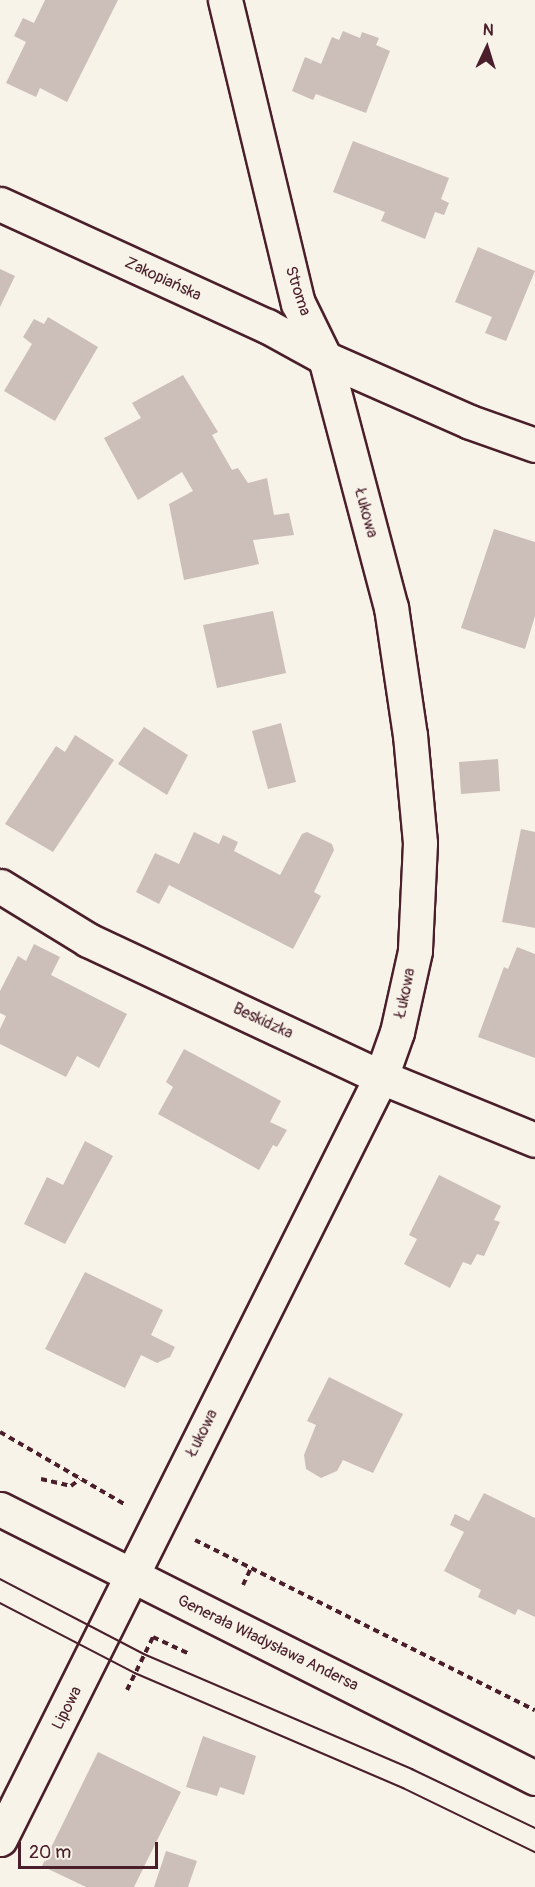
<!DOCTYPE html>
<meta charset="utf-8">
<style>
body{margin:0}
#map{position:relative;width:535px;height:1887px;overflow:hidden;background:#f7f3e8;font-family:Pangolin,sans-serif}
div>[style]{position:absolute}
.building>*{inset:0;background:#ccbfb9}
.path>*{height:4px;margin-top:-2px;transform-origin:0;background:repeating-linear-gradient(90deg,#4a1f2b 0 6px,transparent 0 10.5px)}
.roads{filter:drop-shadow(2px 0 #4a1f2b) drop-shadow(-2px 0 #4a1f2b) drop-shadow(0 2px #4a1f2b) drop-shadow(0 -2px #4a1f2b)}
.minor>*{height:33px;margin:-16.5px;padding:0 16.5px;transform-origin:16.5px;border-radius:16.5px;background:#f7f3e8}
.major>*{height:33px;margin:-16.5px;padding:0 16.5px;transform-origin:16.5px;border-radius:16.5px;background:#f7f3e8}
.tram>*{height:1.5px;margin:-0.75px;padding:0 0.75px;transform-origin:0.75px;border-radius:0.75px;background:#4a1f2b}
span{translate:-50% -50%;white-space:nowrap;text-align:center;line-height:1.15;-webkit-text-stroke:4.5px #f7f3e8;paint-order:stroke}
.street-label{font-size:16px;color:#4a1f2b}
.north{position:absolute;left:457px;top:18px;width:60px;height:60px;-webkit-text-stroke:4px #f7f3e8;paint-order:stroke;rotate:4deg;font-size:16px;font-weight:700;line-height:24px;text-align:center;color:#4a1f2b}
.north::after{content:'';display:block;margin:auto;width:21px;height:27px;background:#4a1f2b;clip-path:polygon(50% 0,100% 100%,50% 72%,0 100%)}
.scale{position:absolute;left:18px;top:1842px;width:140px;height:27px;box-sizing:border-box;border:3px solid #4a1f2b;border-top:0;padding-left:8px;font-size:18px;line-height:21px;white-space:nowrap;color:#4a1f2b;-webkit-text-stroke:4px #f7f3e8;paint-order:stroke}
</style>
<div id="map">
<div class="building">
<div style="clip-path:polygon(45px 0,118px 0,67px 102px,40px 88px,36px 97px,6px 83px,26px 42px,14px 36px,23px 18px,34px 23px)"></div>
<div style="clip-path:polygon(343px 31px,360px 38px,362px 32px,379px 38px,376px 45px,390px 51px,366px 113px,316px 94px,313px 100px,292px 91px,305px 57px,321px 64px,332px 37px,339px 40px)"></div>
<div style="clip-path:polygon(353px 141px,449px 178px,441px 199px,449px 203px,444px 215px,435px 212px,425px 239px,381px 221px,385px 212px,333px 192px)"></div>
<div style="clip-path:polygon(478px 247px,535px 271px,506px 341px,485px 333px,492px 317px,455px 302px)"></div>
<div style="clip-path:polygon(0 269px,15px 276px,0 307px)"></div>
<div style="clip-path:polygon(48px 317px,98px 347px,55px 421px,4px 391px,32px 344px,23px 337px,34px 319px,44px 324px)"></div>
<div style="clip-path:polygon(183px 375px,218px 432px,212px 435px,232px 470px,238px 468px,248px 483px,267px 478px,274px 515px,289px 513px,294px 535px,253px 540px,259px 564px,184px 580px,169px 504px,193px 491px,182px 472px,138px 500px,104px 438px,141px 418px,132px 403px)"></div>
<div style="clip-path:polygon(494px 529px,535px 542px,535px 616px,525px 649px,461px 628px)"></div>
<div style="clip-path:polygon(273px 611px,286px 673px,217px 688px,203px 625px)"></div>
<div style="clip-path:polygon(281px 723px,296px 782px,268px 789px,252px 731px)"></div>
<div style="clip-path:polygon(144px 727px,188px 755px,167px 795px,118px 764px)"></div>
<div style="clip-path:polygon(75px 735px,114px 760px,53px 852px,5px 824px,56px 746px,65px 752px)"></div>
<div style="clip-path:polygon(498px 759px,500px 791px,461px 794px,459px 762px)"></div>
<div style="clip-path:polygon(521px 829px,535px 832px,535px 928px,502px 922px)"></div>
<div style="clip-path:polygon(194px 832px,219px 844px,223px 835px,238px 842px,234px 851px,280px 875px,302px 834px,307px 832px,332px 844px,334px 850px,314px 892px,321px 896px,293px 949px,169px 885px,159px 904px,136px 892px,155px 853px,179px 864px)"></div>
<div style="clip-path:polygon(34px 944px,60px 957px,51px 975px,127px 1014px,99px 1068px,77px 1056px,66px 1077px,0 1044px,0 1029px,6px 1016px,0 1013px,0 991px,18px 956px,26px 961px)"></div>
<div style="clip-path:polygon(517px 947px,535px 954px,535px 1058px,478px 1037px,504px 967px,508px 969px)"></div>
<div style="clip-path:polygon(184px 1049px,281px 1101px,270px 1122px,287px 1130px,277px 1147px,273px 1145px,259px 1170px,158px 1114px,173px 1087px,166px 1082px)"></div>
<div style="clip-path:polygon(85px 1141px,113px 1156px,65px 1244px,24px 1224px,47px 1177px,63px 1185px)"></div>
<div style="clip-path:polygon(439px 1175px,501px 1206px,494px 1220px,500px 1222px,484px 1256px,477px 1254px,471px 1265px,463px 1262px,450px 1288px,404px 1264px,417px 1239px,409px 1235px)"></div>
<div style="clip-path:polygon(85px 1272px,163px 1310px,151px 1335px,175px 1347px,170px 1357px,157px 1363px,141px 1355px,125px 1388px,45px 1349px)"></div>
<div style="clip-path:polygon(329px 1377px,403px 1414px,373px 1473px,343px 1460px,337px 1471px,321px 1478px,306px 1469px,304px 1455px,316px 1425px,307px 1421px)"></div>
<div style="clip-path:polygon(484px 1493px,535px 1518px,535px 1617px,518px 1609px,515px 1615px,478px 1597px,481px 1590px,444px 1571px,464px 1532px,450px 1525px,455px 1514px,469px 1521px)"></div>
<div style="clip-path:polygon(203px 1736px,256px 1756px,244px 1795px,220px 1787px,217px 1796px,186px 1787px)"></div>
<div style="clip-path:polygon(98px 1752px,181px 1792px,134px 1887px,86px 1887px,42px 1866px)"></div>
<div style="clip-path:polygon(166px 1851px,197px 1861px,188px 1887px,154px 1887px)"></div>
</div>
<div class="path">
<div style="left:0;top:1432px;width:143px;rotate:30.1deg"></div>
<div style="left:41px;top:1479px;width:31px;rotate:13deg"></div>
<div style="left:71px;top:1486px;width:11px;rotate:-38deg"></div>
<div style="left:195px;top:1540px;width:380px;rotate:26.6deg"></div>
<div style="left:243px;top:1585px;width:19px;rotate:-65deg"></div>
<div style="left:127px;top:1690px;width:59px;rotate:-63.9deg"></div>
<div style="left:153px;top:1637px;width:40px;rotate:25deg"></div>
</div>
<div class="roads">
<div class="minor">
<div style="left:225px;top:0;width:312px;rotate:76.5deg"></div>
<div style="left:298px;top:303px;width:61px;rotate:63.9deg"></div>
<div style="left:325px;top:358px;width:158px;rotate:23.8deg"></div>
<div style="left:470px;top:422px;width:69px;rotate:19.5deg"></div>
<div style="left:0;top:204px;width:294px;rotate:24.6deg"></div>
<div style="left:267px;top:326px;width:66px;rotate:28.9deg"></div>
<div style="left:325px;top:358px;width:258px;rotate:75.2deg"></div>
<div style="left:391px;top:607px;width:129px;rotate:81.6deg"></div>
<div style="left:410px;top:735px;width:108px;rotate:84.7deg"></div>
<div style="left:420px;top:843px;width:108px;rotate:92.7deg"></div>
<div style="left:415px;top:951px;width:83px;rotate:102.5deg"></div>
<div style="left:397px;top:1032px;width:48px;rotate:109.6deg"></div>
<div style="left:381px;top:1077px;width:852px;rotate:116.57deg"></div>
<div style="left:0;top:886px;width:103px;rotate:31.5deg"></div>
<div style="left:88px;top:940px;width:323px;rotate:25.1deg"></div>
<div style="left:381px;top:1077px;width:166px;rotate:22.2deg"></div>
</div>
<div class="major">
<div style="left:0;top:1509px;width:599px;rotate:26.69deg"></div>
</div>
</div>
<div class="tram">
<div style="left:0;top:1579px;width:162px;rotate:27.5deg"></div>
<div style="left:144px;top:1654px;width:292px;rotate:23.2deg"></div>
<div style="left:412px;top:1769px;width:136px;rotate:25.6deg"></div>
<div style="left:0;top:1603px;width:152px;rotate:27.4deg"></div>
<div style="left:135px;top:1673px;width:292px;rotate:23.2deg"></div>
<div style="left:403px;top:1788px;width:147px;rotate:25.9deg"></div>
</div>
<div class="street-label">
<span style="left:163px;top:279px;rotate:25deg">Zakopiańska</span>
<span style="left:298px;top:291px;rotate:72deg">Stroma</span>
<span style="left:366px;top:513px;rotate:75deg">Łukowa</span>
<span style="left:405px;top:993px;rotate:-78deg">Łukowa</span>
<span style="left:263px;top:1021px;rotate:25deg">Beskidzka</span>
<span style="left:202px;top:1433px;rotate:-63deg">Łukowa</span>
<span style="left:268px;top:1643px;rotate:26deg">Generała Władysława Andersa</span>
<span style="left:67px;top:1708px;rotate:-63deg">Lipowa</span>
</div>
<div class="north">N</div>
<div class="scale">20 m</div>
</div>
